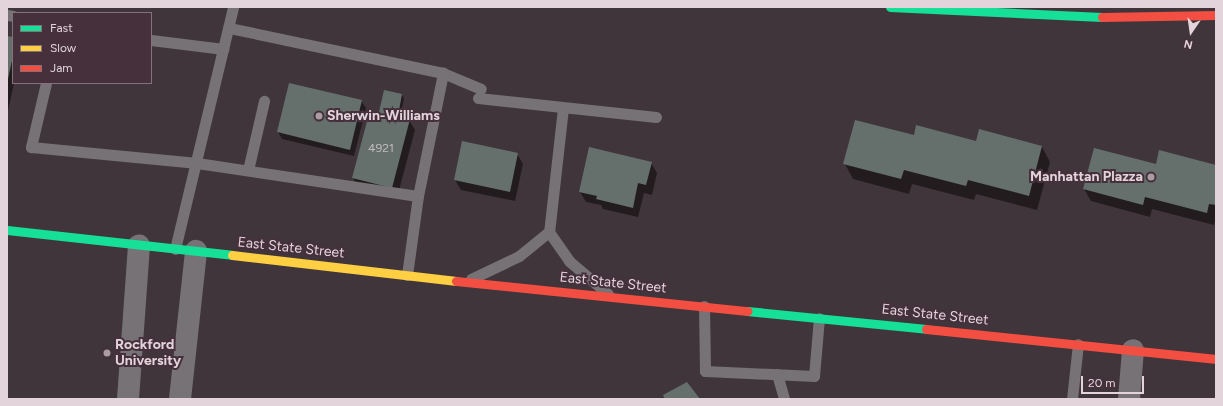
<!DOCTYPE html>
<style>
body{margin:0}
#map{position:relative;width:1223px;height:406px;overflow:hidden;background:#40353b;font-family:Figtree,sans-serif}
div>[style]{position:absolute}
.shadow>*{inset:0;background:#0007}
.building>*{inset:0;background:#65706c}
.lane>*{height:11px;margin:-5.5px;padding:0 5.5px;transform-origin:5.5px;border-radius:5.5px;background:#767275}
.street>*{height:22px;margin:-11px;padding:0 11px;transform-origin:11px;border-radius:11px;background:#767275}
.fast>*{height:9px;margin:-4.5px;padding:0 4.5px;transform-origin:4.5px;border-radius:4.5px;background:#16e098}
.slow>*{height:9px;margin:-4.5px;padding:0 4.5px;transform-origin:4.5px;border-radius:4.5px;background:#ffcf43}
.jam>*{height:9px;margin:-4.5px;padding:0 4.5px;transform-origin:4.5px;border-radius:4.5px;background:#f24e42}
.dots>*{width:11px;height:11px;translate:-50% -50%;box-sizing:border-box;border:2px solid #45303b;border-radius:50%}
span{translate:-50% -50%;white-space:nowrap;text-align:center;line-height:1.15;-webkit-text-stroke:4px #45303b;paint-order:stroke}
.number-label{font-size:12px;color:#c3bbbe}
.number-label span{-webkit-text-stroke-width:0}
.poi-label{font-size:14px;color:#e2d4da;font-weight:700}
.left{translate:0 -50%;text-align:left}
.right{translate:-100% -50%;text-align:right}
.street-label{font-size:14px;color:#e2d4da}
.frame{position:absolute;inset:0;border:8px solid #e2d4da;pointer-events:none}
.legend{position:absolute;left:12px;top:12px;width:140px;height:72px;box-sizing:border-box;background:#45303b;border:1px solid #84727b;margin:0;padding:5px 7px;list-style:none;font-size:12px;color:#e2d4da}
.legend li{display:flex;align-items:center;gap:8px;height:20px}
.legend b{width:20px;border:1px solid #84727b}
.north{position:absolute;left:1171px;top:12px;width:40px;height:40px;-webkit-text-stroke:3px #45303b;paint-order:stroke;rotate:193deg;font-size:11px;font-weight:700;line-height:16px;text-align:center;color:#e2d4da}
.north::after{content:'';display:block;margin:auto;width:14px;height:18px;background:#e2d4da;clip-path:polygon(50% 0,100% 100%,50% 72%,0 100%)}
.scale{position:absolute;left:1081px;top:376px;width:63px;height:18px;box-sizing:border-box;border:2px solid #e2d4da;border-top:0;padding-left:5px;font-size:12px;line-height:14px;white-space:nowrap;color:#e2d4da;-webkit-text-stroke:3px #45303b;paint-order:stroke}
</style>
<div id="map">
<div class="shadow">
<div style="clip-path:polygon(7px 37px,13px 38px,14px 83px,7px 115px)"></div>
<div style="clip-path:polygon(289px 84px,361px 101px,366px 108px,354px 156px,282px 139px,278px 132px)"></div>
<div style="clip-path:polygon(402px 95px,404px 98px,400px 118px,409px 120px,415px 130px,397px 198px,359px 188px,353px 178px,381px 114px)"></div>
<div style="clip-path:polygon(914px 136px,1042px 147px,1050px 162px,1037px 210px,976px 194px,974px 200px,912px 184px,909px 194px,853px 179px,845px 164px)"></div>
<div style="clip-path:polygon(517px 154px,523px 164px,515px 201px,461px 190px,455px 180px)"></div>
<div style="clip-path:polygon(651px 163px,657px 173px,652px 195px,644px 193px,638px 217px,603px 209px,601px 205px,586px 202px,580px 192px)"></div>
<div style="clip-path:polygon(1156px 166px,1216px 166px,1216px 217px,1214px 225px,1152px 209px,1150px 217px,1091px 201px,1084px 189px)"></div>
</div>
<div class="building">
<div style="clip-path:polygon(7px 36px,13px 37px,13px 56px,8px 79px)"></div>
<div style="clip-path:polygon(289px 83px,362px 100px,350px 150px,277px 132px)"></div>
<div style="clip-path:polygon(384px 90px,402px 94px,398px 116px,410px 119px,392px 188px,352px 178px,370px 110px,379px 112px)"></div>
<div style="clip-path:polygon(855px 120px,914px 135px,916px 125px,976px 141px,979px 129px,1042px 146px,1029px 196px,968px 180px,966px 186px,904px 170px,901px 179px,843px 164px)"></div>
<div style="clip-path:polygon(462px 141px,518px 153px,510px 192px,454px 180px)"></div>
<div style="clip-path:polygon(589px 147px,652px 162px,646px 185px,638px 183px,633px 208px,596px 199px,597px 196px,579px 192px)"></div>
<div style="clip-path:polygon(1094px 148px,1156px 164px,1159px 150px,1216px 165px,1216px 205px,1209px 204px,1207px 213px,1145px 197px,1143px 205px,1083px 189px)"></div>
<div style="clip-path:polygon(687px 382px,700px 399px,665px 399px,663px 395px)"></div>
</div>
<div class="lane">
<div style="left:7px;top:15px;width:6px;rotate:9deg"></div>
<div style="left:151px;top:40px;width:73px;rotate:7.1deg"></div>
<div style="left:443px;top:73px;width:41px;rotate:22.8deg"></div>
<div style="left:46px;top:83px;width:66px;rotate:103.2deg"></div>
<div style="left:31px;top:147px;width:167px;rotate:5.5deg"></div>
<div style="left:197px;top:163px;width:223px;rotate:8.5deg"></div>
<div style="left:418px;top:196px;width:126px;rotate:-78.5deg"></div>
<div style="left:443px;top:73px;width:219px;rotate:-168.1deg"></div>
<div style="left:478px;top:98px;width:179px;rotate:6.1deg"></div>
<div style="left:563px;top:108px;width:125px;rotate:96.4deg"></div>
<div style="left:549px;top:232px;width:35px;rotate:55deg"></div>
<div style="left:569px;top:261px;width:51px;rotate:40.2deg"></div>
<div style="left:248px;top:170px;width:71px;rotate:-76.9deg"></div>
<div style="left:175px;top:249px;width:249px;rotate:-76.5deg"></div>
<div style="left:407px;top:275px;width:80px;rotate:-82.1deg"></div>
<div style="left:471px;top:279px;width:53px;rotate:-25.6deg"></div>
<div style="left:519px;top:256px;width:38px;rotate:-39deg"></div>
<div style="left:704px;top:306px;width:65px;rotate:89.1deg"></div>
<div style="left:705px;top:371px;width:109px;rotate:2.6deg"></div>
<div style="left:814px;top:376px;width:58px;rotate:-85.1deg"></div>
<div style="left:777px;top:374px;width:26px;rotate:74deg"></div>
<div style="left:1072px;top:399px;width:55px;rotate:-83.8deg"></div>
</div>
<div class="street">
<div style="left:128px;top:399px;width:154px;rotate:-85.9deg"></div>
<div style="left:180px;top:399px;width:149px;rotate:-83.8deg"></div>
<div style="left:1129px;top:399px;width:49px;rotate:-85.3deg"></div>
</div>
<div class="fast">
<div style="left:890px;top:7px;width:212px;rotate:2.7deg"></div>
<div style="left:7px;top:230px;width:226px;rotate:6.3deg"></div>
<div style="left:747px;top:311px;width:180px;rotate:5.7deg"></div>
</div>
<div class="slow">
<div style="left:232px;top:255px;width:226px;rotate:6.6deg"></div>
</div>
<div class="jam">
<div style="left:1102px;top:17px;width:114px;rotate:-1deg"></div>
<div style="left:456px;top:281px;width:293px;rotate:5.9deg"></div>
<div style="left:926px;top:329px;width:292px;rotate:5.9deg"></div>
</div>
<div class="dots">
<div style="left:319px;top:116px;background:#a99ca2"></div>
<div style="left:1151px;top:177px;background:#a99ca2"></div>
<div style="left:107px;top:353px;background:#a99ca2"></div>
</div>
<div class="number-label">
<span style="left:381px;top:149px">4921</span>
</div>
<div class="poi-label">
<span class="left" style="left:327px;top:116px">Sherwin-Williams</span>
<span class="right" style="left:1143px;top:177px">Manhattan Plazza</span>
<span class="left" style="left:115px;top:353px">Rockford<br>University</span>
</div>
<div class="street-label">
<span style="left:291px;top:248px;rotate:6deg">East State Street</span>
<span style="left:613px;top:283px;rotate:6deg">East State Street</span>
<span style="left:935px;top:315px;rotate:6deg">East State Street</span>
</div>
<div class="frame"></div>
<ul class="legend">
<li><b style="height:5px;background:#16e098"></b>Fast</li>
<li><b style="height:5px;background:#ffcf43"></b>Slow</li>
<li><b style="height:5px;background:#f24e42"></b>Jam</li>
</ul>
<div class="north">N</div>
<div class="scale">20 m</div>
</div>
